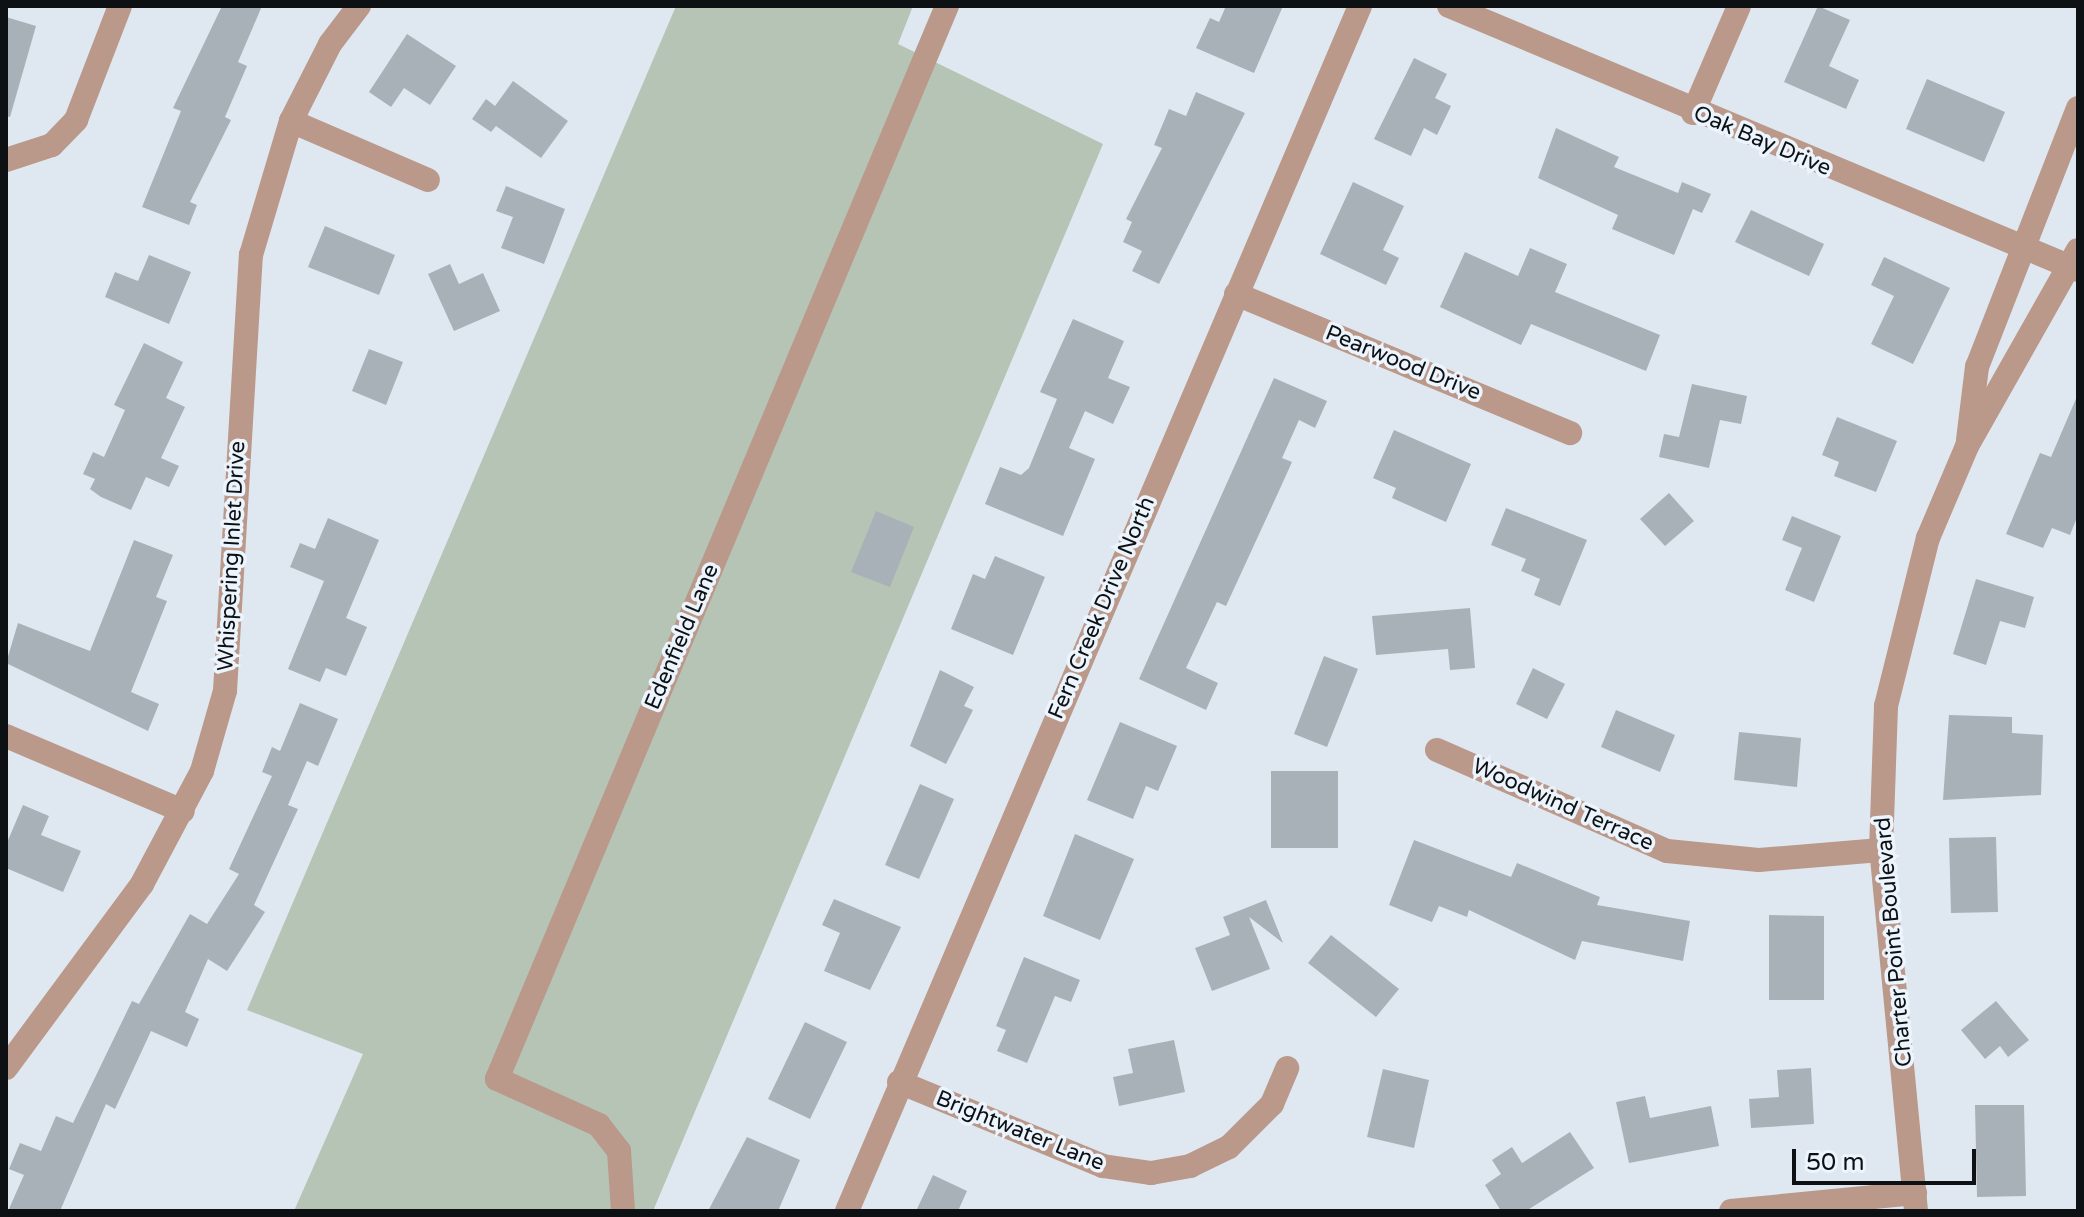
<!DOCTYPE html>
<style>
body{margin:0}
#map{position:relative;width:2084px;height:1217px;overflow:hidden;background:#dfe8f0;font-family:"Varela Round",sans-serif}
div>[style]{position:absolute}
.green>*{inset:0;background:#b5c4b4}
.building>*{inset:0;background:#a8b1b8}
.minor>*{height:24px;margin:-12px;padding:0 12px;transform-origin:12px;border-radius:12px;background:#ba988a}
span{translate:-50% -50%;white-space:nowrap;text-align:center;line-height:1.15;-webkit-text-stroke:7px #ecf5fd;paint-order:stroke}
.street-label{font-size:22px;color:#0e1114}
.frame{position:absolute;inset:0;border:8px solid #0e1114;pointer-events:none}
.scale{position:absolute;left:1792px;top:1149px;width:184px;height:36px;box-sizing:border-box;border:4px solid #0e1114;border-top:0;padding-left:10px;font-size:24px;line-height:28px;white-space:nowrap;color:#0e1114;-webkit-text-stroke:6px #ecf5fd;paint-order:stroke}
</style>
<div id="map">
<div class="green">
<div style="clip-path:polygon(676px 6px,913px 6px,898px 44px,1103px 144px,653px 1211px,294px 1211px,363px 1054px,247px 1010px)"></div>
</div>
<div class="building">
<div style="clip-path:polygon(222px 6px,262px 6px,238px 62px,247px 66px,225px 117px,231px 120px,190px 202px,197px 205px,189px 225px,142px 207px,181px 111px,173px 108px)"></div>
<div style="clip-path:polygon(1226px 6px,1283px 6px,1254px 73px,1196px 48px,1210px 18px,1219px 22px)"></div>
<div style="clip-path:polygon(1818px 6px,1850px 20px,1829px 66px,1859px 80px,1846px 109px,1784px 82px)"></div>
<div style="clip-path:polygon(6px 17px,36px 26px,10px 117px,6px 116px)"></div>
<div style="clip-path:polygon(407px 34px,456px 66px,430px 105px,404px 88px,391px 107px,369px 92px)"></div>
<div style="clip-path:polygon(1414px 58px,1447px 74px,1435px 98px,1451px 106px,1437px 135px,1424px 128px,1411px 156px,1374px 139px)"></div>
<div style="clip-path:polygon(1927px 79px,2005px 112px,1984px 162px,1906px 129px)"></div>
<div style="clip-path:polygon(513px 81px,568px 121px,541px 158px,496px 126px,491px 132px,472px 119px,486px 99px,495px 106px)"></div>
<div style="clip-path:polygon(1196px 92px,1245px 113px,1159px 284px,1132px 271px,1142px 251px,1123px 242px,1132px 222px,1126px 219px,1162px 148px,1154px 145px,1169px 109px,1186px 116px)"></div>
<div style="clip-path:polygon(1556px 128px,1619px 157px,1614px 167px,1678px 193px,1682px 182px,1711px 194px,1702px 213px,1693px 209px,1674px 255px,1612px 229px,1618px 215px,1538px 178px)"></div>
<div style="clip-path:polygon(1353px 182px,1404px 206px,1383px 250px,1399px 258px,1386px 285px,1320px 254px)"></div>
<div style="clip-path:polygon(506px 186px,565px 209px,544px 264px,501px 248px,513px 217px,496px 211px)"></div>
<div style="clip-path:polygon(1751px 210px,1824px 244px,1809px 276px,1735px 242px)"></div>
<div style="clip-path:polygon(325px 226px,395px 255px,379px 295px,308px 267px)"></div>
<div style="clip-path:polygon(1530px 248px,1567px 264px,1555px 292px,1660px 335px,1646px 371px,1531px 324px,1521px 345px,1440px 307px,1465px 252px,1518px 276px)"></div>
<div style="clip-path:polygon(149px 255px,191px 272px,169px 324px,105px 297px,115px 272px,138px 281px)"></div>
<div style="clip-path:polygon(1884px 257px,1950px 288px,1913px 364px,1871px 344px,1894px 296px,1871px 285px)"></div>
<div style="clip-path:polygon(450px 264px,459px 284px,483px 273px,500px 311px,454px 331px,428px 274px)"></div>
<div style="clip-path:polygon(1073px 319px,1124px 341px,1108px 378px,1130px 387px,1113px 424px,1085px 411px,1069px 448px,1095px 459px,1063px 536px,985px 504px,1000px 467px,1021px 475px,1029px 468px,1057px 399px,1040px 392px)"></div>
<div style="clip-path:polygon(144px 343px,183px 362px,166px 398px,185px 407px,161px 458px,179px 466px,169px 487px,146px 477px,131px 510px,101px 497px,90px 489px,95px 479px,83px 474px,93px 452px,104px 457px,125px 410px,114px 405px)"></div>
<div style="clip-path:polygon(369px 349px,403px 362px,386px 405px,352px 391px)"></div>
<div style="clip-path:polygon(1274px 378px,1327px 401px,1315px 428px,1299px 420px,1282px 458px,1292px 462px,1278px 493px,1226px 606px,1217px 602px,1186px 668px,1218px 683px,1206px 710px,1139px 679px)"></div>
<div style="clip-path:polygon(1692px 384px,1747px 396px,1741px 424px,1720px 420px,1709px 468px,1659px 457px,1664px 434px,1679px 437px)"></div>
<div style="clip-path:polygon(2078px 394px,2078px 515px,2070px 535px,2052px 528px,2043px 548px,2006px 534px,2040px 453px,2051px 457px)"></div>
<div style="clip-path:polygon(1837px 417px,1897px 441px,1876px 492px,1834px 476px,1839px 462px,1822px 455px)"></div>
<div style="clip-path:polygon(1394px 430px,1471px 464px,1446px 522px,1392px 498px,1396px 488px,1373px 478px)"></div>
<div style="clip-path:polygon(1669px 493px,1694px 521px,1665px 546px,1640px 519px)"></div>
<div style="clip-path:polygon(1506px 508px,1587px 540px,1560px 606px,1534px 595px,1540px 579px,1521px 571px,1526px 559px,1491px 545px)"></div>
<div style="clip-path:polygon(876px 511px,914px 527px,890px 587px,851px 572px)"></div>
<div style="clip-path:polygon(1792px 516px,1841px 536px,1814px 602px,1785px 590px,1802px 548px,1782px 540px)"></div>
<div style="clip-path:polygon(328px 518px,379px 540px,346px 618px,367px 627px,346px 676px,326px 668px,320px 682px,288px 669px,324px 581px,290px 567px,300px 543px,315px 549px)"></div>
<div style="clip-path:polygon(134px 540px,173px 555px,156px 597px,167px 601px,131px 692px,159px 704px,148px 731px,6px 663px,18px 623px,90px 651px)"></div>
<div style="clip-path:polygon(995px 556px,1045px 577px,1013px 655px,951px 629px,973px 574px,985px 579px)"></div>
<div style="clip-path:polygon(1976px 579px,2034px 597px,2025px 628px,2000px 621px,1986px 665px,1953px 654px)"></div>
<div style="clip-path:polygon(1470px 608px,1475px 668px,1450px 670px,1448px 649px,1376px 655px,1372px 616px)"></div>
<div style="clip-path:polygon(1324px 656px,1358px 669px,1327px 747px,1294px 734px)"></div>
<div style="clip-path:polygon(1533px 668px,1565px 684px,1547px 719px,1516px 704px)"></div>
<div style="clip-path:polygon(940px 670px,974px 687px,964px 706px,973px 710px,946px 764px,910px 746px)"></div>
<div style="clip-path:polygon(300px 703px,338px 719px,318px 766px,307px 761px,288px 805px,298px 809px,254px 905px,265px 912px,227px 971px,208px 959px,185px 1012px,199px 1019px,187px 1047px,151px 1031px,115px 1109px,106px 1104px,60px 1211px,8px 1211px,24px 1175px,9px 1169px,20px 1143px,41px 1151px,56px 1116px,73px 1123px,132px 1001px,139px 1004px,190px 914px,207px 924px,239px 874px,229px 869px,272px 776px,262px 772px,272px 747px,280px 751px)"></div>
<div style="clip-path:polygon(1616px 710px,1675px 735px,1660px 772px,1601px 747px)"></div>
<div style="clip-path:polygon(1949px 715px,2012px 717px,2012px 733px,2043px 735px,2041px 795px,1943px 800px)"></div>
<div style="clip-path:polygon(1120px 722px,1177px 746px,1158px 791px,1146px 786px,1133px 819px,1087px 800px)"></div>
<div style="clip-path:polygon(1739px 732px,1801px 738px,1797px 787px,1734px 780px)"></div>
<div style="clip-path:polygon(1271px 771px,1338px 771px,1338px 848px,1271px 848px)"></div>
<div style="clip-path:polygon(920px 784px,954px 799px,919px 879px,885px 865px)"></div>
<div style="clip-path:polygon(23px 805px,49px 816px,41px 835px,81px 851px,63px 892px,6px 868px,6px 845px)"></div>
<div style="clip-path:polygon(1075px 834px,1134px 859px,1100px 940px,1043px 916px)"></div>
<div style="clip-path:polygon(1996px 837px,1998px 912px,1951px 913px,1949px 838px)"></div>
<div style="clip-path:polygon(1414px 840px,1511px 877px,1517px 863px,1600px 897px,1597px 905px,1690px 921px,1683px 961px,1582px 941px,1575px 960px,1469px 910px,1467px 917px,1439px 906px,1432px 922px,1389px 905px)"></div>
<div style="clip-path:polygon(834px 899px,901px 927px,870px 990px,824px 971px,840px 933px,822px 925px)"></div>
<div style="clip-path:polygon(1266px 900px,1283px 943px,1249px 917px,1270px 969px,1212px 991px,1195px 948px,1230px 935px,1223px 917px)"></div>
<div style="clip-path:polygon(1769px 915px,1824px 916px,1824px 1000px,1769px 1000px)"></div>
<div style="clip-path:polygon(1331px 935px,1399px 989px,1376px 1017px,1308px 963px)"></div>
<div style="clip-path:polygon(1024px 957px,1080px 980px,1071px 1002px,1055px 996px,1027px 1063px,997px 1051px,1006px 1030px,996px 1026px)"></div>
<div style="clip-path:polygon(1996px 1001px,2029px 1040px,2008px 1057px,2000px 1046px,1985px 1059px,1961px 1030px)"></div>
<div style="clip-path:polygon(805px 1022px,847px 1042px,810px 1119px,768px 1099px)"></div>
<div style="clip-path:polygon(1174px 1040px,1185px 1092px,1119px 1106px,1113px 1077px,1133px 1073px,1128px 1049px)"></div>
<div style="clip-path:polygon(1811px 1068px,1814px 1124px,1751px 1128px,1749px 1099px,1779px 1097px,1777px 1070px)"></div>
<div style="clip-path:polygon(1383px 1069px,1429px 1080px,1414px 1148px,1367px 1137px)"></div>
<div style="clip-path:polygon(1645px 1096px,1650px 1118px,1711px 1106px,1719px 1146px,1629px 1163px,1616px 1102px)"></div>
<div style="clip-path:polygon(1975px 1105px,2024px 1105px,2026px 1196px,1977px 1197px)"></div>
<div style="clip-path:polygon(1570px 1132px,1594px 1168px,1526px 1211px,1501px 1211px,1485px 1185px,1501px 1174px,1492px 1160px,1512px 1147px,1522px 1163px)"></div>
<div style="clip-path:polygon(747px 1137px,800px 1160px,778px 1211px,708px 1211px)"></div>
<div style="clip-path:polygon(933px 1175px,967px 1191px,958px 1211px,916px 1211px)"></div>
</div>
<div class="minor">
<div style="left:1449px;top:6px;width:682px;rotate:22.77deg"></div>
<div style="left:1693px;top:113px;width:116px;rotate:-66.7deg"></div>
<div style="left:291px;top:121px;width:149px;rotate:23.3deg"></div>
<div style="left:6px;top:160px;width:48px;rotate:-18.1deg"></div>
<div style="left:52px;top:145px;width:35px;rotate:-46deg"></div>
<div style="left:76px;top:120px;width:122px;rotate:-68.9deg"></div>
<div style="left:1236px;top:294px;width:362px;rotate:22.6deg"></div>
<div style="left:1968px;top:440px;width:74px;rotate:-83deg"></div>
<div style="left:1977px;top:367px;width:278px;rotate:-68.7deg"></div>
<div style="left:6px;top:736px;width:192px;rotate:23deg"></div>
<div style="left:1437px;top:750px;width:251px;rotate:23.7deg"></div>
<div style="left:1667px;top:851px;width:92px;rotate:5.6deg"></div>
<div style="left:1759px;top:860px;width:122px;rotate:-4.7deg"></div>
<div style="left:6px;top:1068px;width:229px;rotate:-53.5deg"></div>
<div style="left:142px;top:884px;width:128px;rotate:-62deg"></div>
<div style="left:202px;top:771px;width:83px;rotate:-74deg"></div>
<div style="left:225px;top:691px;width:437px;rotate:-86.6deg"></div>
<div style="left:251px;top:255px;width:140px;rotate:-73.4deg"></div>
<div style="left:291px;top:121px;width:86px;rotate:-63.1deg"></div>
<div style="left:330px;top:44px;width:48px;rotate:-52.7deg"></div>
<div style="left:899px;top:1082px;width:221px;rotate:22.4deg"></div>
<div style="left:1103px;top:1166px;width:49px;rotate:8.3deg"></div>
<div style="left:1151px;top:1173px;width:40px;rotate:-10deg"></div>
<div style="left:1190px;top:1166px;width:43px;rotate:-26deg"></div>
<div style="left:1229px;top:1147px;width:61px;rotate:-45deg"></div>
<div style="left:1272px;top:1104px;width:39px;rotate:-67deg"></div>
<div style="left:623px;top:1211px;width:60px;rotate:-93.8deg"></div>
<div style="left:619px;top:1151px;width:33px;rotate:-128deg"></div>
<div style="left:599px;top:1125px;width:112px;rotate:-155.7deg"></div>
<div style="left:497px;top:1079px;width:1164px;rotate:-67.25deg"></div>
<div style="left:847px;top:1211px;width:1310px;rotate:-66.94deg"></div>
<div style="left:1731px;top:1211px;width:185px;rotate:-5.6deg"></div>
<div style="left:1916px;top:1211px;width:363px;rotate:-95.5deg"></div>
<div style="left:1881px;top:850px;width:144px;rotate:-88deg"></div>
<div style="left:1886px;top:706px;width:173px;rotate:-76deg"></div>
<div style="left:1928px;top:538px;width:100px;rotate:-67deg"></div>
<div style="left:1967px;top:446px;width:225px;rotate:-60.5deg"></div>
</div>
<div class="street-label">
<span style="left:1762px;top:141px;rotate:23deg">Oak Bay Drive</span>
<span style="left:1403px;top:363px;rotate:22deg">Pearwood Drive</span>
<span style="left:232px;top:556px;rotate:-87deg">Whispering Inlet Drive</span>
<span style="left:1102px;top:608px;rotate:-67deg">Fern Creek Drive North</span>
<span style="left:682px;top:637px;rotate:-67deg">Edenfield Lane</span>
<span style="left:1563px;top:805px;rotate:24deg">Woodwind Terrace</span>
<span style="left:1894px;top:942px;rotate:-95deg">Charter Point Boulevard</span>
<span style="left:1020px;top:1131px;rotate:22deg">Brightwater Lane</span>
</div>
<div class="frame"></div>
<div class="scale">50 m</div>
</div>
